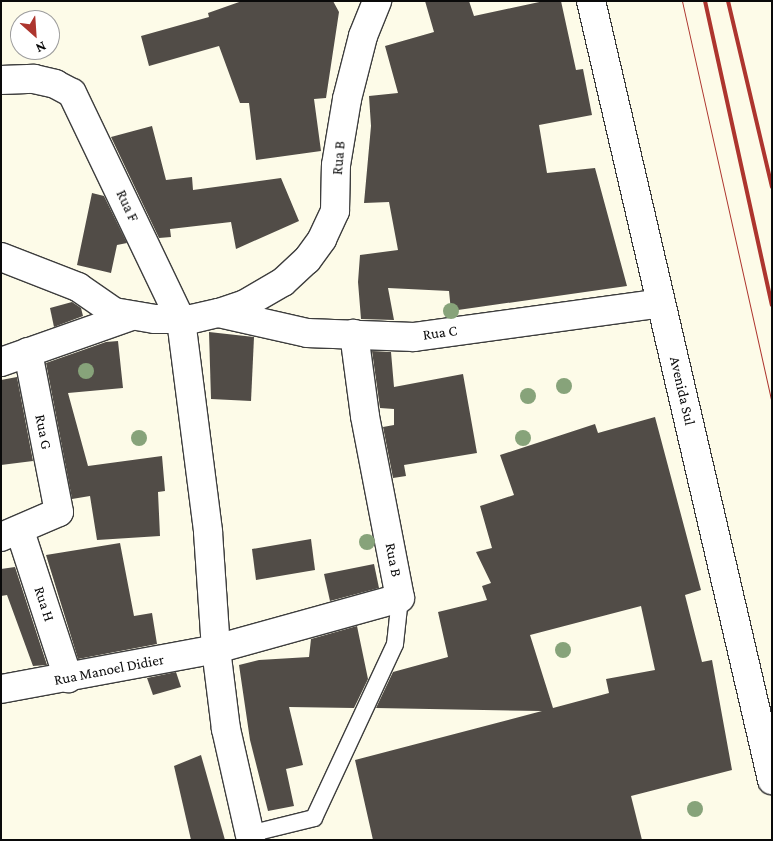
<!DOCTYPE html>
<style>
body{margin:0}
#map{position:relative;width:773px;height:841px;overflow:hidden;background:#fdfbe8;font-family:"Crimson Pro",serif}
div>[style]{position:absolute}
.building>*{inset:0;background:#514c47}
.roads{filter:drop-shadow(1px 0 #3d3d3d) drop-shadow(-1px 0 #3d3d3d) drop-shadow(0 1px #3d3d3d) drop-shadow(0 -1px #3d3d3d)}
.lane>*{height:16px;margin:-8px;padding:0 8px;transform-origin:8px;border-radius:8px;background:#fff}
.street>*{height:28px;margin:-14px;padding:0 14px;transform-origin:14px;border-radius:14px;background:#fff}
.tram>*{height:1px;margin:-0.5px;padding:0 0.5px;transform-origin:0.5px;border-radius:0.5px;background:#ad352e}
.rail>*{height:4px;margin:-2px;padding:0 2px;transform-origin:2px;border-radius:2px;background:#ad352e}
.trees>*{width:16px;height:16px;margin:-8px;border-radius:50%;background:#87a37a}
span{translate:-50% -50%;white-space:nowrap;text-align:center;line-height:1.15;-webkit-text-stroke:5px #fff;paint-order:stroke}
.street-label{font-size:15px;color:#0a0a0a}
.frame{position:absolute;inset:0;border:2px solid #0a0a0a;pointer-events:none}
.north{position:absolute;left:10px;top:10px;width:50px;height:50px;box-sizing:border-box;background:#fff;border:1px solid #9d9d9d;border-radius:50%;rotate:154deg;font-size:14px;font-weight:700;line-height:20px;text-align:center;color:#0a0a0a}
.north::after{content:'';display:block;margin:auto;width:18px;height:22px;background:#ad352e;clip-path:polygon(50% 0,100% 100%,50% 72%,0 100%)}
</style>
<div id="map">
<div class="building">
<div style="clip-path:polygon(242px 1px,333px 1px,339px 12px,326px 98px,314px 99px,321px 151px,256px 160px,249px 103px,240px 103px,219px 46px,149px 66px,141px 36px,209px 17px,208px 13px)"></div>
<div style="clip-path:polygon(425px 1px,469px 1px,474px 16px,544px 1px,561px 1px,576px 70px,583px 69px,592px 115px,539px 125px,547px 173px,595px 168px,627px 286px,451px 311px,449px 291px,388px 288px,394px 320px,361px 319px,358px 282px,360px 255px,398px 250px,389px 202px,364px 203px,371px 126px,369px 96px,398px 93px,385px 46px,434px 32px)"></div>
<div style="clip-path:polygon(152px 126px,166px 180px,192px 177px,193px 190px,281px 178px,299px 221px,236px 249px,231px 222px,170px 229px,171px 237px,159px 238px,111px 137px)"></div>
<div style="clip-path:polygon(92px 193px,104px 196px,127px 243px,117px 245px,111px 273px,77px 265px)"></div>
<div style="clip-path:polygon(72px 302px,81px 308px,83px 316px,54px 327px,50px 308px)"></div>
<div style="clip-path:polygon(209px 332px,254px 337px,251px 401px,211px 399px)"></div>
<div style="clip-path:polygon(118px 341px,123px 388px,68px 393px,88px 466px,162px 456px,165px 491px,158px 492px,160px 536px,97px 540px,90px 496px,72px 499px,46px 363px,106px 342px)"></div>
<div style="clip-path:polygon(372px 351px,391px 352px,394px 387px,463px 374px,477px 453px,404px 465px,406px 476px,393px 478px,383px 427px,394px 425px,394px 409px,380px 408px)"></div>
<div style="clip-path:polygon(17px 377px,33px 461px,1px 465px,1px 380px)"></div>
<div style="clip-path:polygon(evenodd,655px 417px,701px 590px,685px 595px,702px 662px,712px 660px,732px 770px,631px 796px,642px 840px,373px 840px,355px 760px,542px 711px,376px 708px,393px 672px,448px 657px,438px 612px,487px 600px,482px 586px,491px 583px,476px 552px,492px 548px,480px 506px,514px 495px,500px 455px,595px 424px,598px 433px,655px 417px,641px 606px,655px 670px,606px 679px,609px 693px,553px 708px,530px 635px,641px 606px)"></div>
<div style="clip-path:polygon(311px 539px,315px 570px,256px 580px,252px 549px)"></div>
<div style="clip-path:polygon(120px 543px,134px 616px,152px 613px,157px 644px,78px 659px,46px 555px)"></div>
<div style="clip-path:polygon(374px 564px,379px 588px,330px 601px,324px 574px)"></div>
<div style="clip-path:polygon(15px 567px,47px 665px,33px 666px,7px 595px,1px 596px,1px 569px)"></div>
<div style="clip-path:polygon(357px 626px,368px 679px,354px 708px,289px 707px,303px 765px,286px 769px,294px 806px,268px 811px,250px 740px,239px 665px,259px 660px,309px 657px,311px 639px)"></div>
<div style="clip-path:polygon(176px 672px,181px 687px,153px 695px,147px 678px)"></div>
<div style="clip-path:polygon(201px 755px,225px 840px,191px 840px,174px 766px)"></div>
</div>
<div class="roads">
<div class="lane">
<div style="left:249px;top:834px;width:67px;rotate:-13.8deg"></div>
<div style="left:314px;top:818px;width:192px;rotate:-65deg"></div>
<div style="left:395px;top:644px;width:46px;rotate:-83.8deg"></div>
</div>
<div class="street">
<div style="left:591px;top:1px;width:800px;rotate:76.92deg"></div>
<div style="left:1px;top:80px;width:33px;rotate:-2deg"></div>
<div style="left:34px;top:79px;width:22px;rotate:13deg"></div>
<div style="left:55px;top:84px;width:19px;rotate:28deg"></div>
<div style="left:72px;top:93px;width:252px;rotate:64.4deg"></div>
<div style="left:181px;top:320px;width:214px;rotate:82.7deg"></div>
<div style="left:208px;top:532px;width:117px;rotate:86.1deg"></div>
<div style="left:216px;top:649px;width:81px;rotate:82.9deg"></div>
<div style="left:226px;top:729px;width:114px;rotate:77.3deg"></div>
<div style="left:1px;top:257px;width:83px;rotate:21.3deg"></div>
<div style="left:78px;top:287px;width:44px;rotate:34.8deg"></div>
<div style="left:114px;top:312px;width:42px;rotate:9.7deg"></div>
<div style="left:155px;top:319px;width:37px"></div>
<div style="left:192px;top:319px;width:28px;rotate:-13deg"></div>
<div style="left:219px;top:313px;width:28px;rotate:-19deg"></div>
<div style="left:245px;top:304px;width:44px;rotate:-30.1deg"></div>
<div style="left:283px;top:282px;width:33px;rotate:-43deg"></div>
<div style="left:307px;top:260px;width:26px;rotate:-54deg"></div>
<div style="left:322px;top:239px;width:31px;rotate:-65deg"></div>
<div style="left:335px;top:211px;width:46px;rotate:-88.8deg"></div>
<div style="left:336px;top:165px;width:67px;rotate:-80.5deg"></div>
<div style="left:347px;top:99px;width:65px;rotate:-75.7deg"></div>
<div style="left:363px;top:36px;width:38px;rotate:-68deg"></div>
<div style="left:219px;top:313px;width:90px;rotate:12.8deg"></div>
<div style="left:307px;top:333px;width:107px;rotate:2.1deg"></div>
<div style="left:414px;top:337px;width:249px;rotate:-7.8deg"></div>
<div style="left:1px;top:362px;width:136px;rotate:-19.4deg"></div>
<div style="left:20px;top:531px;width:155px;rotate:71.9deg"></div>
<div style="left:1px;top:537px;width:63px;rotate:-23.3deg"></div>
<div style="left:59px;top:512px;width:163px;rotate:-101deg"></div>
<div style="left:1px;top:689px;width:219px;rotate:-10.5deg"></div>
<div style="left:216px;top:649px;width:191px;rotate:-15.5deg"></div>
<div style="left:400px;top:598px;width:185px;rotate:-100.9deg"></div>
<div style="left:365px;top:416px;width:83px;rotate:-97.6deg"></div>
</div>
</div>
<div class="tram">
<div style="left:682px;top:1px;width:414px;rotate:77.4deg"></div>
</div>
<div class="rail">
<div style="left:705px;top:1px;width:311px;rotate:77.6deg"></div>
<div style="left:728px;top:1px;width:191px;rotate:76.7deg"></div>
</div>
<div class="trees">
<div style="left:451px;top:311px"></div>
<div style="left:86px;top:371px"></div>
<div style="left:564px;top:386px"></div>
<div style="left:528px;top:396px"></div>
<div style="left:139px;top:438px"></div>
<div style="left:523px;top:438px"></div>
<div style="left:367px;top:542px"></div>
<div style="left:563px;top:650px"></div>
<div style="left:695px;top:809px"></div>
</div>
<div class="street-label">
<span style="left:339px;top:158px;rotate:-85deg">Rua B</span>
<span style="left:127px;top:206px;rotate:65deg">Rua F</span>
<span style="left:440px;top:333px;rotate:-8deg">Rua C</span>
<span style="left:682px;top:391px;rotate:77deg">Avenida Sul</span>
<span style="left:43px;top:432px;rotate:79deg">Rua G</span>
<span style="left:393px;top:560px;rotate:79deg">Rua B</span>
<span style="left:44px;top:604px;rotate:72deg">Rua H</span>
<span style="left:109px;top:670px;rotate:-11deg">Rua Manoel Didier</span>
</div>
<div class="frame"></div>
<div class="north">N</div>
</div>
